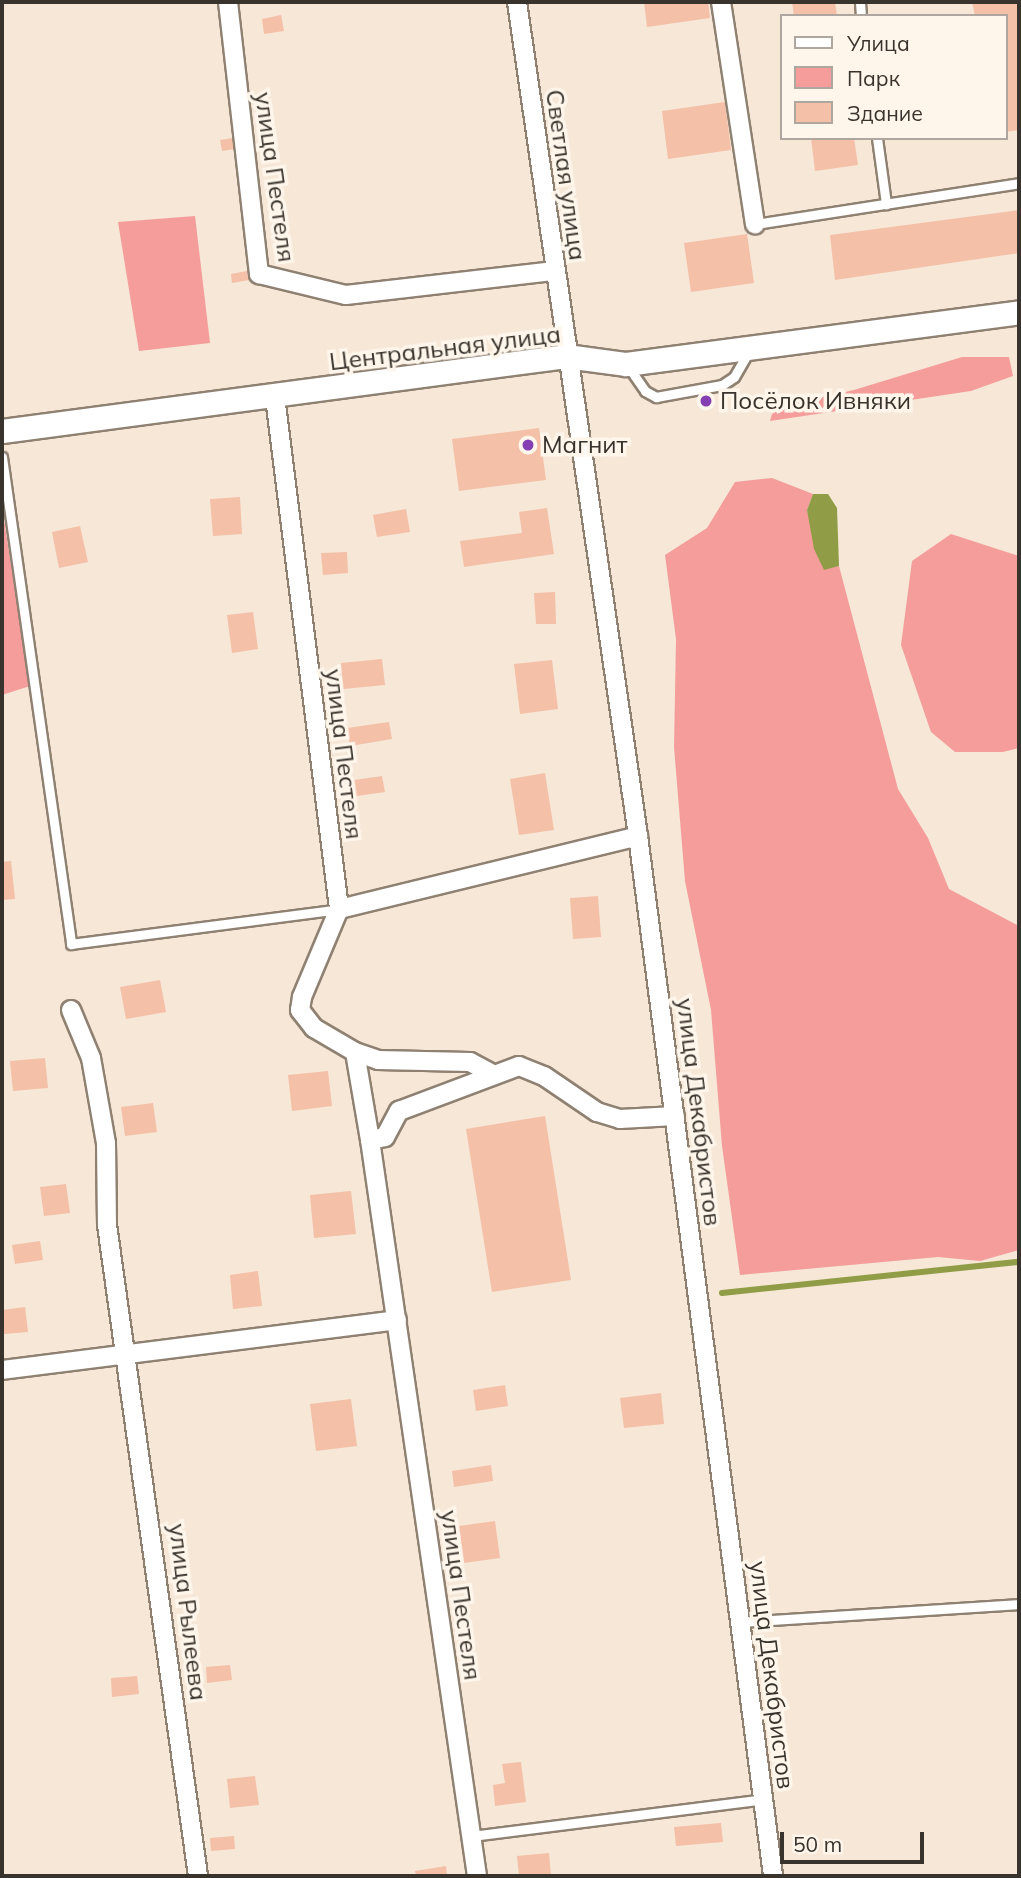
<!DOCTYPE html>
<meta charset="utf-8">
<style>
body{margin:0}
#map{position:relative;width:1021px;height:1878px;overflow:hidden;background:#f6e7d7;font-family:Mulish,sans-serif}
div>[style]{position:absolute}
.green>*{inset:0;background:#f49d9b}
.water>*{inset:0;background:#909d46}
.stream>*{height:6px;margin:-3px;padding:0 3px;transform-origin:3px;border-radius:3px;background:#909d46}
.building>*{inset:0;background:#f4c0a8}
.roads{filter:drop-shadow(2px 0 #8f8172) drop-shadow(-2px 0 #8f8172) drop-shadow(0 2px #8f8172) drop-shadow(0 -2px #8f8172)}
.service>*{height:9px;margin:-4.5px;padding:0 4.5px;transform-origin:4.5px;border-radius:4.5px;background:#fff}
.minor>*{height:18px;margin:-9px;padding:0 9px;transform-origin:9px;border-radius:9px;background:#fff}
.tertiary>*{height:23px;margin:-11.5px;padding:0 11.5px;transform-origin:11.5px;border-radius:11.5px;background:#fff}
.dots>*{width:19px;height:19px;translate:-50% -50%;box-sizing:border-box;border:4px solid #fef5eb;border-radius:50%}
span{translate:-50% -50%;white-space:nowrap;text-align:center;line-height:1.15;-webkit-text-stroke:7px #fef5eb;paint-order:stroke}
.street-label{font-size:24px;color:#38332c}
.poi-label{font-size:24px;color:#38332c}
.left{translate:0 -50%;text-align:left}
.frame{position:absolute;inset:0;border:4px solid #38332c;pointer-events:none}
.legend{position:absolute;left:780px;top:14px;width:228px;height:126px;box-sizing:border-box;background:#fef5eb;border:2px solid #afa79f;margin:0;padding:9px 12px;list-style:none;font-size:21px;color:#38332c}
.legend li{display:flex;align-items:center;gap:14px;height:35px}
.legend b{width:35px;border:2px solid #afa79f}
.scale{position:absolute;left:780px;top:1832px;width:144px;height:32px;box-sizing:border-box;border:4px solid #38332c;border-top:0;padding-left:9px;font-size:21px;line-height:24px;white-space:nowrap;color:#38332c;-webkit-text-stroke:5px #fef5eb;paint-order:stroke}
</style>
<div id="map">
<div class="green">
<div style="clip-path:polygon(195px 216px,210px 343px,139px 351px,118px 222px)"></div>
<div style="clip-path:polygon(962px 357px,1009px 357px,1013px 376px,971px 391px,770px 421px,772px 414px,789px 404px,854px 390px)"></div>
<div style="clip-path:polygon(772px 478px,813px 494px,807px 510px,824px 569px,839px 566px,898px 789px,928px 838px,949px 889px,1019px 926px,1019px 1250px,980px 1261px,938px 1257px,740px 1275px,722px 1146px,711px 1010px,685px 881px,674px 747px,676px 639px,665px 555px,707px 528px,735px 482px)"></div>
<div style="clip-path:polygon(2px 507px,30px 686px,2px 695px)"></div>
<div style="clip-path:polygon(951px 534px,1019px 556px,1019px 748px,1003px 752px,955px 752px,931px 732px,901px 645px,912px 561px)"></div>
</div>
<div class="water">
<div style="clip-path:polygon(813px 494px,828px 494px,837px 508px,839px 566px,824px 570px,814px 549px,807px 510px)"></div>
</div>
<div class="stream">
<div style="left:722px;top:1293px;width:299px;rotate:-6deg"></div>
</div>
<div class="building">
<div style="clip-path:polygon(644px 2px,708px 2px,710px 18px,647px 27px)"></div>
<div style="clip-path:polygon(792px 2px,835px 2px,837px 16px,794px 16px)"></div>
<div style="clip-path:polygon(972px 2px,1019px 2px,1019px 130px,1005px 132px,1005px 16px,975px 16px)"></div>
<div style="clip-path:polygon(281px 15px,284px 31px,264px 34px,262px 19px)"></div>
<div style="clip-path:polygon(725px 102px,731px 150px,668px 159px,662px 111px)"></div>
<div style="clip-path:polygon(239px 137px,241px 148px,222px 151px,220px 140px)"></div>
<div style="clip-path:polygon(811px 138px,854px 138px,858px 165px,815px 171px)"></div>
<div style="clip-path:polygon(1019px 210px,1019px 253px,835px 280px,830px 235px)"></div>
<div style="clip-path:polygon(747px 234px,754px 283px,691px 292px,684px 243px)"></div>
<div style="clip-path:polygon(247px 271px,249px 280px,232px 283px,231px 274px)"></div>
<div style="clip-path:polygon(539px 428px,546px 480px,459px 491px,452px 439px)"></div>
<div style="clip-path:polygon(240px 497px,242px 534px,213px 536px,210px 499px)"></div>
<div style="clip-path:polygon(547px 508px,554px 554px,464px 567px,460px 541px,522px 533px,519px 512px)"></div>
<div style="clip-path:polygon(406px 509px,410px 532px,377px 537px,373px 515px)"></div>
<div style="clip-path:polygon(80px 526px,88px 562px,59px 568px,52px 532px)"></div>
<div style="clip-path:polygon(347px 552px,348px 573px,323px 575px,321px 553px)"></div>
<div style="clip-path:polygon(555px 592px,556px 624px,536px 624px,534px 593px)"></div>
<div style="clip-path:polygon(253px 612px,258px 649px,232px 653px,227px 615px)"></div>
<div style="clip-path:polygon(382px 659px,385px 685px,343px 689px,341px 663px)"></div>
<div style="clip-path:polygon(552px 660px,558px 709px,520px 714px,514px 664px)"></div>
<div style="clip-path:polygon(389px 722px,392px 739px,350px 746px,347px 728px)"></div>
<div style="clip-path:polygon(545px 773px,554px 830px,519px 835px,510px 779px)"></div>
<div style="clip-path:polygon(382px 776px,385px 792px,350px 797px,347px 781px)"></div>
<div style="clip-path:polygon(11px 861px,15px 899px,2px 900px,2px 862px)"></div>
<div style="clip-path:polygon(598px 896px,601px 937px,573px 939px,570px 898px)"></div>
<div style="clip-path:polygon(160px 980px,166px 1012px,126px 1019px,120px 987px)"></div>
<div style="clip-path:polygon(45px 1058px,48px 1088px,13px 1091px,10px 1061px)"></div>
<div style="clip-path:polygon(328px 1071px,332px 1106px,292px 1111px,288px 1075px)"></div>
<div style="clip-path:polygon(153px 1103px,157px 1132px,125px 1136px,121px 1107px)"></div>
<div style="clip-path:polygon(545px 1116px,571px 1280px,492px 1292px,466px 1129px)"></div>
<div style="clip-path:polygon(66px 1184px,70px 1213px,44px 1216px,40px 1187px)"></div>
<div style="clip-path:polygon(351px 1191px,356px 1234px,314px 1238px,310px 1195px)"></div>
<div style="clip-path:polygon(40px 1241px,43px 1260px,15px 1264px,12px 1245px)"></div>
<div style="clip-path:polygon(258px 1271px,262px 1306px,233px 1309px,230px 1275px)"></div>
<div style="clip-path:polygon(25px 1307px,28px 1332px,4px 1334px,2px 1310px)"></div>
<div style="clip-path:polygon(505px 1385px,508px 1406px,476px 1411px,473px 1390px)"></div>
<div style="clip-path:polygon(661px 1393px,664px 1424px,624px 1428px,620px 1398px)"></div>
<div style="clip-path:polygon(351px 1399px,357px 1446px,316px 1451px,310px 1404px)"></div>
<div style="clip-path:polygon(491px 1465px,493px 1481px,454px 1487px,452px 1471px)"></div>
<div style="clip-path:polygon(495px 1521px,500px 1558px,464px 1563px,459px 1526px)"></div>
<div style="clip-path:polygon(230px 1665px,232px 1680px,207px 1683px,206px 1667px)"></div>
<div style="clip-path:polygon(137px 1676px,139px 1694px,112px 1697px,111px 1678px)"></div>
<div style="clip-path:polygon(521px 1762px,526px 1802px,495px 1806px,493px 1785px,505px 1783px,502px 1764px)"></div>
<div style="clip-path:polygon(255px 1776px,259px 1805px,230px 1808px,227px 1779px)"></div>
<div style="clip-path:polygon(721px 1823px,723px 1842px,676px 1846px,674px 1827px)"></div>
<div style="clip-path:polygon(234px 1836px,235px 1849px,211px 1851px,210px 1838px)"></div>
<div style="clip-path:polygon(549px 1853px,551px 1876px,519px 1876px,517px 1856px)"></div>
<div style="clip-path:polygon(446px 1866px,447px 1876px,416px 1876px,415px 1871px)"></div>
</div>
<div class="roads">
<div class="service">
<div style="left:860px;top:2px;width:14px;rotate:86deg"></div>
<div style="left:877px;top:138px;width:67px;rotate:82.2deg"></div>
<div style="left:755px;top:224px;width:267px;rotate:-8.8deg"></div>
<div style="left:627px;top:365px;width:32px;rotate:55deg"></div>
<div style="left:645px;top:391px;width:13px;rotate:29deg"></div>
<div style="left:656px;top:397px;width:67px;rotate:-10.3deg"></div>
<div style="left:722px;top:385px;width:14px;rotate:-34deg"></div>
<div style="left:734px;top:377px;width:32px;rotate:-60deg"></div>
<div style="left:2px;top:457px;width:492px;rotate:81.9deg"></div>
<div style="left:71px;top:944px;width:270px;rotate:-7.4deg"></div>
<div style="left:741px;top:1622px;width:279px;rotate:-3.7deg"></div>
<div style="left:472px;top:1836px;width:293px;rotate:-7.2deg"></div>
</div>
<div class="minor">
<div style="left:228px;top:2px;width:274px;rotate:83.5deg"></div>
<div style="left:259px;top:274px;width:89px;rotate:13.6deg"></div>
<div style="left:346px;top:295px;width:210px;rotate:-6.6deg"></div>
<div style="left:517px;top:2px;width:843px;rotate:81.74deg"></div>
<div style="left:638px;top:836px;width:1049px;rotate:82.6deg"></div>
<div style="left:721px;top:2px;width:225px;rotate:81.3deg"></div>
<div style="left:275px;top:397px;width:516px;rotate:82.87deg"></div>
<div style="left:71px;top:1010px;width:52px;rotate:67.4deg"></div>
<div style="left:91px;top:1058px;width:86px;rotate:80deg"></div>
<div style="left:106px;top:1143px;width:82px;rotate:89.3deg"></div>
<div style="left:107px;top:1225px;width:657px;rotate:82.04deg"></div>
<div style="left:355px;top:1052px;width:24px;rotate:19deg"></div>
<div style="left:378px;top:1060px;width:92px;rotate:1.2deg"></div>
<div style="left:470px;top:1062px;width:26px;rotate:28deg"></div>
<div style="left:370px;top:1140px;width:89px;rotate:-99.7deg"></div>
<div style="left:355px;top:1052px;width:48px;rotate:-149.7deg"></div>
<div style="left:314px;top:1028px;width:23px;rotate:-128deg"></div>
<div style="left:300px;top:1010px;width:13px;rotate:-81deg"></div>
<div style="left:302px;top:997px;width:95px;rotate:-67.2deg"></div>
<div style="left:339px;top:909px;width:308px;rotate:-13.7deg"></div>
<div style="left:2px;top:1370px;width:398px;rotate:-7.2deg"></div>
<div style="left:477px;top:1876px;width:744px;rotate:-98.27deg"></div>
<div style="left:370px;top:1140px;width:15px;rotate:-11deg"></div>
<div style="left:385px;top:1137px;width:30px;rotate:-62deg"></div>
<div style="left:399px;top:1111px;width:128px;rotate:-20.6deg"></div>
<div style="left:519px;top:1066px;width:27px;rotate:22deg"></div>
<div style="left:544px;top:1076px;width:64px;rotate:34.2deg"></div>
<div style="left:597px;top:1112px;width:24px;rotate:17deg"></div>
<div style="left:620px;top:1119px;width:55px;rotate:-3.1deg"></div>
</div>
<div class="tertiary">
<div style="left:2px;top:431px;width:569px;rotate:-7.57deg"></div>
<div style="left:566px;top:356px;width:61px;rotate:7.6deg"></div>
<div style="left:626px;top:364px;width:396px;rotate:-7.5deg"></div>
</div>
</div>
<div class="dots">
<div style="left:706px;top:401px;background:#843fb2"></div>
<div style="left:528px;top:445px;background:#843fb2"></div>
</div>
<div class="street-label">
<span style="left:566px;top:175px;rotate:82deg">Светлая улица</span>
<span style="left:275px;top:177px;rotate:82deg">улица Пестеля</span>
<span style="left:445px;top:348px;rotate:-7deg">Центральная улица</span>
<span style="left:344px;top:754px;rotate:83deg">улица Пестеля</span>
<span style="left:699px;top:1112px;rotate:83deg">улица Декабристов</span>
<span style="left:461px;top:1595px;rotate:82deg">улица Пестеля</span>
<span style="left:188px;top:1612px;rotate:83deg">улица Рылеева</span>
<span style="left:772px;top:1675px;rotate:83deg">улица Декабристов</span>
</div>
<div class="poi-label">
<span class="left" style="left:720px;top:401px">Посёлок Ивняки</span>
<span class="left" style="left:542px;top:445px">Магнит</span>
</div>
<div class="frame"></div>
<ul class="legend">
<li><b style="height:9px;background:#fff"></b>Улица</li>
<li><b style="height:19px;background:#f49d9b"></b>Парк</li>
<li><b style="height:19px;background:#f4c0a8"></b>Здание</li>
</ul>
<div class="scale">50 m</div>
</div>
